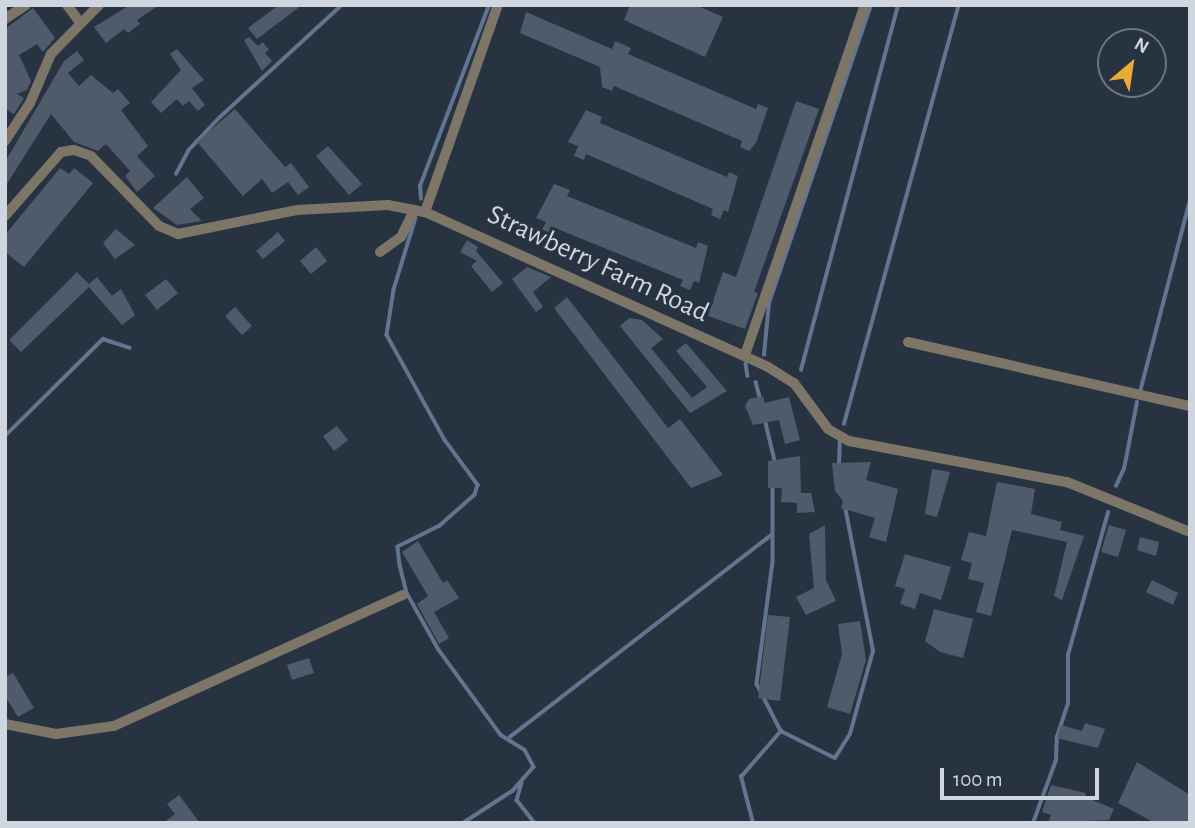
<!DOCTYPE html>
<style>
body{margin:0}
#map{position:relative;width:1195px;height:828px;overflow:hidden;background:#283341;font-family:"Alegreya Sans",sans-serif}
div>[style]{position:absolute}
.stream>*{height:3.5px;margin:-1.75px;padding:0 1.75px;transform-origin:1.75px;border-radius:1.75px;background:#617590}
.building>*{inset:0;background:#4f5b6b}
.street>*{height:10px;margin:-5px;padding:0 5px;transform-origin:5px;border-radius:5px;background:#7d7568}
span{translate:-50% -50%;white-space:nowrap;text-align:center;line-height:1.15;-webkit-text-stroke:6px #283341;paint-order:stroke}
.street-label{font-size:28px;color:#cfd6e0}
.frame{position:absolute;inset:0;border:7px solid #cfd6e0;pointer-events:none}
.north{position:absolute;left:1097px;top:28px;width:70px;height:70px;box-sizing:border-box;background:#283341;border:2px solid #6b7481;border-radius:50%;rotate:29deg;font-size:19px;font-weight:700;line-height:28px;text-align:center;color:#cfd6e0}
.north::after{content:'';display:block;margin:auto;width:24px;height:32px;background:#eaaa38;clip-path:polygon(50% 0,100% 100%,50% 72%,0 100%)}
.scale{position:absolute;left:940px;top:768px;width:159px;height:32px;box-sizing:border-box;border:4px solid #cfd6e0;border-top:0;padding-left:9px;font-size:21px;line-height:24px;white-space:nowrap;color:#cfd6e0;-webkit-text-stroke:5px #283341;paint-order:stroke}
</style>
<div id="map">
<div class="stream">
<div style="left:176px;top:174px;width:26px;rotate:-62deg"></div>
<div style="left:188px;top:151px;width:45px;rotate:-46.8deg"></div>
<div style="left:219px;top:118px;width:167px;rotate:-42.6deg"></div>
<div style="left:421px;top:199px;width:13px;rotate:-94deg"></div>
<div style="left:420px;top:186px;width:194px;rotate:-69.1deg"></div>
<div style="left:416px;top:218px;width:75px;rotate:107deg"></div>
<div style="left:394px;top:290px;width:46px;rotate:98.8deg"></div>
<div style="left:387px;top:335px;width:120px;rotate:61.1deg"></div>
<div style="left:445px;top:440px;width:56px;rotate:53.7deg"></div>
<div style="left:478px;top:485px;width:10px;rotate:107deg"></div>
<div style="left:475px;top:495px;width:47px;rotate:138.5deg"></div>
<div style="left:440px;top:526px;width:47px;rotate:153.4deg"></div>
<div style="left:398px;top:547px;width:18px;rotate:84deg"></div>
<div style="left:400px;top:565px;width:29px;rotate:76deg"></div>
<div style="left:407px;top:593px;width:65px;rotate:60.7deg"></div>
<div style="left:439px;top:650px;width:105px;rotate:53.9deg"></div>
<div style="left:501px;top:735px;width:28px;rotate:32deg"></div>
<div style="left:525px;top:750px;width:19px;rotate:62deg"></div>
<div style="left:534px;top:767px;width:32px;rotate:131deg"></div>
<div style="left:513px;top:791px;width:59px;rotate:146.9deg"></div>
<div style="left:764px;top:355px;width:52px;rotate:-84.5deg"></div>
<div style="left:769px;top:303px;width:315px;rotate:-71.1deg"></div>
<div style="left:746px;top:364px;width:12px;rotate:81deg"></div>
<div style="left:801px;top:370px;width:378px;rotate:-75.1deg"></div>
<div style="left:756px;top:382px;width:20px;rotate:75deg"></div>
<div style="left:1140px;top:392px;width:198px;rotate:-75.4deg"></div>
<div style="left:765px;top:419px;width:43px;rotate:76.6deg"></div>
<div style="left:844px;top:424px;width:434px;rotate:-74.7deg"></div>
<div style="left:5px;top:436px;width:138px;rotate:-44.7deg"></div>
<div style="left:103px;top:339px;width:28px;rotate:18deg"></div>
<div style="left:839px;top:465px;width:27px;rotate:-88deg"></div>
<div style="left:773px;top:486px;width:76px;rotate:90deg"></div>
<div style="left:773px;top:562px;width:123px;rotate:97.5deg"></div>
<div style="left:757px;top:684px;width:53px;rotate:62.9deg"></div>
<div style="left:781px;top:731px;width:60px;rotate:26.6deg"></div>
<div style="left:835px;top:758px;width:28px;rotate:-58deg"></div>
<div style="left:850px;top:734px;width:86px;rotate:-74.5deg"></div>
<div style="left:873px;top:651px;width:147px;rotate:-101deg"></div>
<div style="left:1116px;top:486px;width:19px;rotate:-65deg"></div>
<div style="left:1124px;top:469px;width:68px;rotate:-79deg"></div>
<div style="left:510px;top:737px;width:330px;rotate:-37.7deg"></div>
<div style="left:522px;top:783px;width:18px;rotate:106deg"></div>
<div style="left:517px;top:800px;width:29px;rotate:52deg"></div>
<div style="left:753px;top:823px;width:48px;rotate:-104.6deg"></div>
<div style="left:741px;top:777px;width:61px;rotate:-49deg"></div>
<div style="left:1033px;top:823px;width:67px;rotate:-69.9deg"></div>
<div style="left:1056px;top:760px;width:23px;rotate:-88deg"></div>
<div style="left:1057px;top:737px;width:35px;rotate:-72deg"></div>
<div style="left:1068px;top:704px;width:49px;rotate:-90deg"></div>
<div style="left:1068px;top:655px;width:148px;rotate:-74.3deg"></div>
</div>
<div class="building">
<div style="clip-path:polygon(130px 5px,159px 5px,137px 20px,140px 24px,128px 33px,124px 29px,106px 43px,94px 27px)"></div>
<div style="clip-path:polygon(279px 5px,302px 5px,257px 39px,248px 28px)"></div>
<div style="clip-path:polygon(630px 5px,696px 5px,723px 17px,705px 57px,624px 20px)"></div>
<div style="clip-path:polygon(33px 8px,55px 38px,43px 52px,37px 44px,19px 55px,31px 81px,27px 90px,17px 94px,24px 98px,14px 114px,5px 109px,5px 29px)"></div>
<div style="clip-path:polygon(526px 12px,612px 49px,615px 41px,631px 48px,628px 54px,756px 109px,758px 104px,768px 108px,756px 143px,749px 151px,740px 147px,742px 141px,614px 86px,612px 91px,602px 87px,600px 67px,520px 33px)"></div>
<div style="clip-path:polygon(249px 37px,258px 46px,263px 42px,269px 50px,265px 53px,272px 61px,262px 71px,244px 40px)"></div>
<div style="clip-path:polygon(177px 49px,204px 80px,192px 88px,205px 105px,198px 111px,189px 101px,183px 106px,177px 99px,161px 113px,151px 102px,181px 70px,170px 54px)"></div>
<div style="clip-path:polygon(77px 51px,84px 60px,68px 73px,79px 86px,91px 75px,113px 93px,118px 89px,130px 103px,121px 110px,148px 146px,137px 156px,155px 176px,137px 192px,125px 176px,130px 171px,106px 144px,98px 151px,74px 142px,51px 114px,5px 187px,5px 162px,64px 61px)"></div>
<div style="clip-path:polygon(796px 101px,819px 109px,754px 292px,758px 293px,745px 329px,708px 316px,723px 272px,736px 277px)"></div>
<div style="clip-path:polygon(235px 109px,285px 167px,291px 163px,309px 187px,298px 195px,288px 182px,272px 193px,262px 179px,243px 196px,197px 142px)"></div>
<div style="clip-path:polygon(586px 110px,602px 117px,600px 123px,727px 177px,729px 172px,738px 176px,728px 212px,724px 210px,720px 219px,711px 215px,713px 209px,586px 154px,584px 160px,574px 156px,578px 146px,568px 142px)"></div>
<div style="clip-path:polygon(328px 146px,362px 184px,349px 195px,316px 156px)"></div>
<div style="clip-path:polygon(60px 168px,69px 174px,74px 168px,93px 183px,24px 267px,5px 252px,5px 235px)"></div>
<div style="clip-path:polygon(187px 177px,204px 198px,190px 209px,202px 221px,177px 225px,153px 208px)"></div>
<div style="clip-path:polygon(554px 184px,570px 190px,567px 196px,696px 248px,698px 242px,708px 246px,699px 283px,694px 281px,690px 290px,680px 286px,683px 280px,555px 228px,553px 235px,542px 230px,546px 222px,536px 218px)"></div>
<div style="clip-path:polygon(116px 229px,135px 245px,115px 259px,103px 243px)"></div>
<div style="clip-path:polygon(278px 232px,285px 241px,263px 259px,256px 251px)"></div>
<div style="clip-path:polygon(467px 240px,478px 247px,476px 251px,503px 283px,492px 292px,471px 266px,477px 261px,460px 252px)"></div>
<div style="clip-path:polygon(316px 247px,327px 261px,311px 274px,300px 261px)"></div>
<div style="clip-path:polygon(527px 267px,551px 277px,533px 292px,543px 307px,536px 312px,512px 279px)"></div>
<div style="clip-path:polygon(77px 272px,89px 284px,97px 277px,112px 296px,121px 289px,135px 315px,122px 325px,89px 287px,21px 352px,9px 340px)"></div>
<div style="clip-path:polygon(166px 279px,178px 293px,157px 310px,145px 295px)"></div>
<div style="clip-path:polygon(567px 297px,668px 428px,680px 419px,723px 475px,691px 488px,554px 308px)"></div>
<div style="clip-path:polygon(235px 307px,252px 326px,242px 335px,225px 316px)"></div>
<div style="clip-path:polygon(629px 318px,642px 320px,663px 339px,651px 348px,692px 398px,707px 387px,676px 351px,686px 343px,727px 391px,690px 413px,620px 326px)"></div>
<div style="clip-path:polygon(763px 396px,765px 403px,789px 397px,800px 440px,785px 444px,779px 420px,753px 425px,745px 406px,749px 399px)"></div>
<div style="clip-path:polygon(337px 426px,348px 440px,334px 451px,323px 436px)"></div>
<div style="clip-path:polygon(800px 456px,801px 493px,811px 493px,815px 512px,797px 513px,797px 503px,781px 502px,782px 488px,768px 488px,768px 461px)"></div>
<div style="clip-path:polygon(871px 462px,866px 480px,898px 489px,886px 542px,869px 537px,875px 518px,841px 508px,843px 501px,835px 491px,832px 463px)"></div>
<div style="clip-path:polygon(932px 469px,950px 472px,937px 517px,925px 514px)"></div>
<div style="clip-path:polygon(997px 482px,1035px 489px,1031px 514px,1062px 522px,1060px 530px,1084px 536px,1062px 600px,1054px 596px,1067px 542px,1012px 530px,991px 616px,976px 612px,984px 583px,968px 579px,972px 563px,961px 560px,969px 532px,986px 536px)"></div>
<div style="clip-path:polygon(825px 525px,826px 580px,836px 601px,806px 615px,796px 597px,814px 588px,809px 534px)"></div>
<div style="clip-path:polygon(1109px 525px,1126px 530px,1118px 557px,1101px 552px)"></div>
<div style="clip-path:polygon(1140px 537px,1159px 542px,1156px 556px,1137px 550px)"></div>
<div style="clip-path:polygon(418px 541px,443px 583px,447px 580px,459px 598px,434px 612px,449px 638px,439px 644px,417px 604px,428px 596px,402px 552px)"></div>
<div style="clip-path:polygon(905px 554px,951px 567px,941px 600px,920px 593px,915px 609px,900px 604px,905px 589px,895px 586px)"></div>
<div style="clip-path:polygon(1152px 580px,1178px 593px,1173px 605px,1146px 592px)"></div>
<div style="clip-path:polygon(934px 609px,973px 619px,963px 658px,940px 652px,925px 641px)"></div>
<div style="clip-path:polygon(768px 615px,790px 617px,780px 701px,758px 698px)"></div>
<div style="clip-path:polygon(860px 621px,866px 660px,850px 714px,827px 707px,842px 654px,838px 624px)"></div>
<div style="clip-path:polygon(309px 658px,314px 673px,292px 680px,287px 665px)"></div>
<div style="clip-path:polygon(13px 673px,34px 708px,18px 717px,5px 696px,5px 677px)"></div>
<div style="clip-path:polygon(1085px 723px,1105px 729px,1098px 748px,1057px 738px,1061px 725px,1082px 731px)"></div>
<div style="clip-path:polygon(1137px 762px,1190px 795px,1190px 823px,1155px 823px,1118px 803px)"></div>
<div style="clip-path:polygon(1051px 785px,1086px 793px,1085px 797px,1114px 809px,1109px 820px,1048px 823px,1051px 815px,1042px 812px)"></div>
<div style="clip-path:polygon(179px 795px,200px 823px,163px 823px,175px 814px,167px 804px)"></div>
</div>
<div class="street">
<div style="left:67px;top:5px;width:20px;rotate:53deg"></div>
<div style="left:5px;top:19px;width:25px;rotate:-34deg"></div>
<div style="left:5px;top:141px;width:45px;rotate:-56.7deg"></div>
<div style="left:30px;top:103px;width:53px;rotate:-66.8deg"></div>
<div style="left:51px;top:54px;width:69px;rotate:-45.6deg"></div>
<div style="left:425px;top:212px;width:219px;rotate:-70.6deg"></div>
<div style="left:5px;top:216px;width:85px;rotate:-48.8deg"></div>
<div style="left:61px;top:152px;width:13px;rotate:-9deg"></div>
<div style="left:74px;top:150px;width:18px;rotate:19deg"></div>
<div style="left:91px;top:156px;width:98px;rotate:45.8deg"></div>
<div style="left:159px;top:226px;width:21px;rotate:23deg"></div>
<div style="left:178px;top:234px;width:121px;rotate:-11.4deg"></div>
<div style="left:297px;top:210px;width:91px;rotate:-3.1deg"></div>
<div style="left:388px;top:205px;width:38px;rotate:11deg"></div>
<div style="left:425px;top:212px;width:376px;rotate:24.3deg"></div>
<div style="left:768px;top:367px;width:31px;rotate:32deg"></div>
<div style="left:794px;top:383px;width:57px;rotate:53.5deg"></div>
<div style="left:828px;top:429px;width:24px;rotate:30deg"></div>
<div style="left:849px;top:441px;width:222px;rotate:10.7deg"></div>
<div style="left:1067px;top:482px;width:133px;rotate:22.1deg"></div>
<div style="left:380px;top:252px;width:26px;rotate:-36deg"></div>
<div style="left:401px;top:237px;width:30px;rotate:-64deg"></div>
<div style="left:908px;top:342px;width:289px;rotate:12.8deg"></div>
<div style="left:745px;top:355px;width:370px;rotate:-71.1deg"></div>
<div style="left:5px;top:724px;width:52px;rotate:11.1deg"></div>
<div style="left:56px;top:734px;width:59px;rotate:-7.9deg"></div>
<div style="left:114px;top:726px;width:317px;rotate:-24.4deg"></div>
</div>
<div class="street-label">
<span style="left:598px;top:264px;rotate:25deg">Strawberry Farm Road</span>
</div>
<div class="frame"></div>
<div class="north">N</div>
<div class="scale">100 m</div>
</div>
